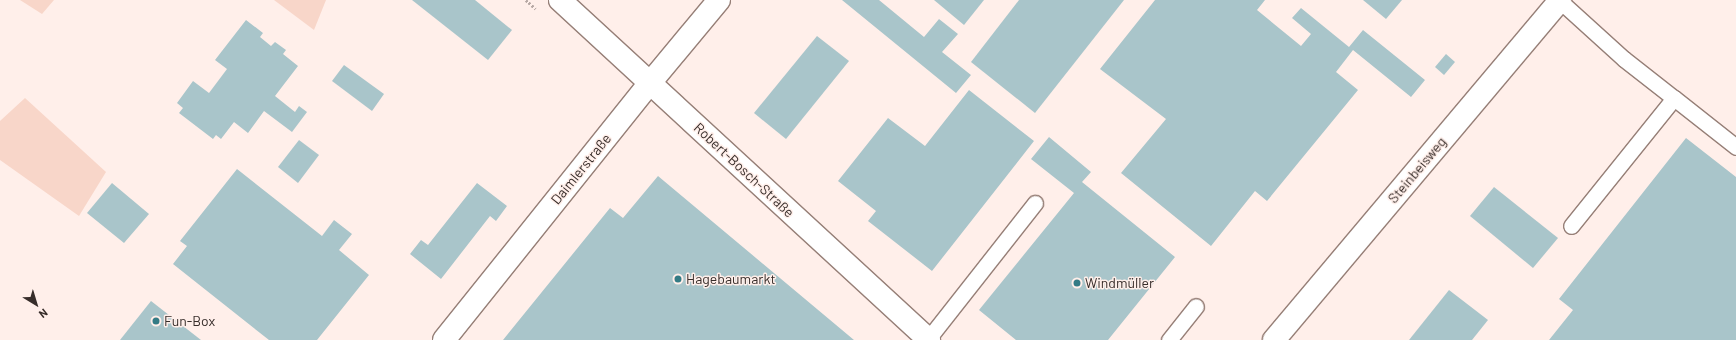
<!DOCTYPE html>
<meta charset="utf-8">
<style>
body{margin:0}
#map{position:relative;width:1736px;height:340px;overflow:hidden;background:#ffefea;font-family:Barlow,sans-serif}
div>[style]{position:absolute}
.green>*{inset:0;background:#f8d6c9}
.building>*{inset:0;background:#a9c5ca}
.path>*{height:2.5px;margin-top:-1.25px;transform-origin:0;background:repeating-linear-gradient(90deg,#b7a9a5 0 2px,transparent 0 4px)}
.roads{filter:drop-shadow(1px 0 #967f77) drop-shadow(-1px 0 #967f77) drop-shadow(0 1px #967f77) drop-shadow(0 -1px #967f77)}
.service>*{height:15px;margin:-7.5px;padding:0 7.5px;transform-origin:7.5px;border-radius:7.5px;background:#fff}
.minor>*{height:22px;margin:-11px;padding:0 11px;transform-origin:11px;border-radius:11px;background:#fff}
.dots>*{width:11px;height:11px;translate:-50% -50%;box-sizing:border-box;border:2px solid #ffefea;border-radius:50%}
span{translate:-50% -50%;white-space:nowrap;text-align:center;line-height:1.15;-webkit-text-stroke:3px #ffefea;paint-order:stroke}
.street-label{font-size:14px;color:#372d2a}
.poi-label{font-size:14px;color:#372d2a}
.left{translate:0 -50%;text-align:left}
.north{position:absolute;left:16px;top:284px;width:40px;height:40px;-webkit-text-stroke:3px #ffefea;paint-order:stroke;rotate:142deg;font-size:11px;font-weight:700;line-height:16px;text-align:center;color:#372d2a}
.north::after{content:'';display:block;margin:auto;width:14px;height:18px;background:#372d2a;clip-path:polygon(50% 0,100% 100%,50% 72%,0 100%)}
</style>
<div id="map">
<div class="green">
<div style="clip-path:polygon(20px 0,54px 0,42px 14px)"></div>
<div style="clip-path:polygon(274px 0,326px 0,314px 30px)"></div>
<div style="clip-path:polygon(25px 98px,106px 172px,79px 216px,0 160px,0 121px)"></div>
</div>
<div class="building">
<div style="clip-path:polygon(412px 0,475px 0,512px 30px,488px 60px)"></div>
<div style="clip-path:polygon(842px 0,879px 0,924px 37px,939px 19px,958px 34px,942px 52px,971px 75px,956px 93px)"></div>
<div style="clip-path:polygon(934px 0,984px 0,964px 25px)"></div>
<div style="clip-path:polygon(1019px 0,1124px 0,1035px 113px,971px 62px)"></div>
<div style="clip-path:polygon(1155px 0,1265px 0,1257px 10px,1301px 46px,1311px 34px,1292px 18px,1301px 8px,1349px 47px,1363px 30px,1425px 80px,1411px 97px,1353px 50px,1336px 72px,1358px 90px,1267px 201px,1255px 191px,1211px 246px,1121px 173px,1166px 119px,1100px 69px)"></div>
<div style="clip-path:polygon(1363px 0,1402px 0,1386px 19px)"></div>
<div style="clip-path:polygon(246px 20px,263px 33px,260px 37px,271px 46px,275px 42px,286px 50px,283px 54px,298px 66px,275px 96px,295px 112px,299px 106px,307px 112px,292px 132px,264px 111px,248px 133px,234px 122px,221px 139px,216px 135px,213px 139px,179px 113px,183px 108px,177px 103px,193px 81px,209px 93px,227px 69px,215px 60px)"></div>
<div style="clip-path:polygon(817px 36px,849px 61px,786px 139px,754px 113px)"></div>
<div style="clip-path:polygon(1446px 54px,1455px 62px,1444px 75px,1435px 67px)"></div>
<div style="clip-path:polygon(344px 65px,384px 94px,372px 111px,332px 81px)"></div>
<div style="clip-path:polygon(969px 90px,1034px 141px,932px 271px,868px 221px,876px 211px,838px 181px,888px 118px,925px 146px)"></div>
<div style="clip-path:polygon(1049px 137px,1091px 172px,1082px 182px,1175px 257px,1108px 340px,1016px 340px,979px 310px,1074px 193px,1031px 159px)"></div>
<div style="clip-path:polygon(1686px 138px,1736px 177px,1736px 340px,1549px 340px,1573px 310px,1559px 299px)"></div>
<div style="clip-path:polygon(299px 140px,319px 155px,298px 183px,278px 167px)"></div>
<div style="clip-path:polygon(237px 169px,322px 236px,334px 220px,352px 234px,339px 250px,369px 275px,317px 340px,269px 340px,173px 264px,187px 246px,180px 241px)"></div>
<div style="clip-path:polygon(658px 176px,854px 340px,503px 340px,610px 208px,623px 218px)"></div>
<div style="clip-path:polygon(112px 183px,149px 214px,124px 243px,87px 213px)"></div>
<div style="clip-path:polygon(477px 183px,507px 206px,496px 221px,490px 216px,441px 279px,410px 254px,421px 240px,428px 245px)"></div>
<div style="clip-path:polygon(1494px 187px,1558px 238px,1533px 268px,1470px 216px)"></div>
<div style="clip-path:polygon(1449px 290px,1488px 320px,1472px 340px,1409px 340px)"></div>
<div style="clip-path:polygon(151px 301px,201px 340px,120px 340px)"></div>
</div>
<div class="path">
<div style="left:526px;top:0;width:13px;rotate:42deg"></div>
</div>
<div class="roads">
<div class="service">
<div style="left:1560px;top:1px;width:86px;rotate:42.2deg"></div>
<div style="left:1624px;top:59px;width:63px;rotate:38deg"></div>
<div style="left:1674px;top:98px;width:164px;rotate:128.8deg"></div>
<div style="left:1674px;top:98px;width:79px;rotate:38.3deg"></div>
<div style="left:928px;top:339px;width:173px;rotate:-51.8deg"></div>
<div style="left:1169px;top:340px;width:43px;rotate:-51.5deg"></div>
</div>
<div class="minor">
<div style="left:560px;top:0;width:502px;rotate:42.66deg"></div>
<div style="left:444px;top:340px;width:329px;rotate:-51.3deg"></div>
<div style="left:650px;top:83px;width:108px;rotate:-50.3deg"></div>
<div style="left:1274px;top:340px;width:444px;rotate:-49.9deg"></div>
</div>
</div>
<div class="dots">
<div style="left:678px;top:279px;background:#347b85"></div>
<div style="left:1077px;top:283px;background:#347b85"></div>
<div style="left:156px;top:321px;background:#347b85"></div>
</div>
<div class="street-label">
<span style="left:581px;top:169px;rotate:-51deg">Daimlerstraße</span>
<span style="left:744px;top:170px;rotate:43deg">Robert-Bosch-Straße</span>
<span style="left:1417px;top:170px;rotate:-50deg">Steinbeisweg</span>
</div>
<div class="poi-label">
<span class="left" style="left:686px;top:279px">Hagebaumarkt</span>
<span class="left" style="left:1085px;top:283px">Windmüller</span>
<span class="left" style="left:164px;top:321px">Fun-Box</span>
</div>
<div class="north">N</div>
</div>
